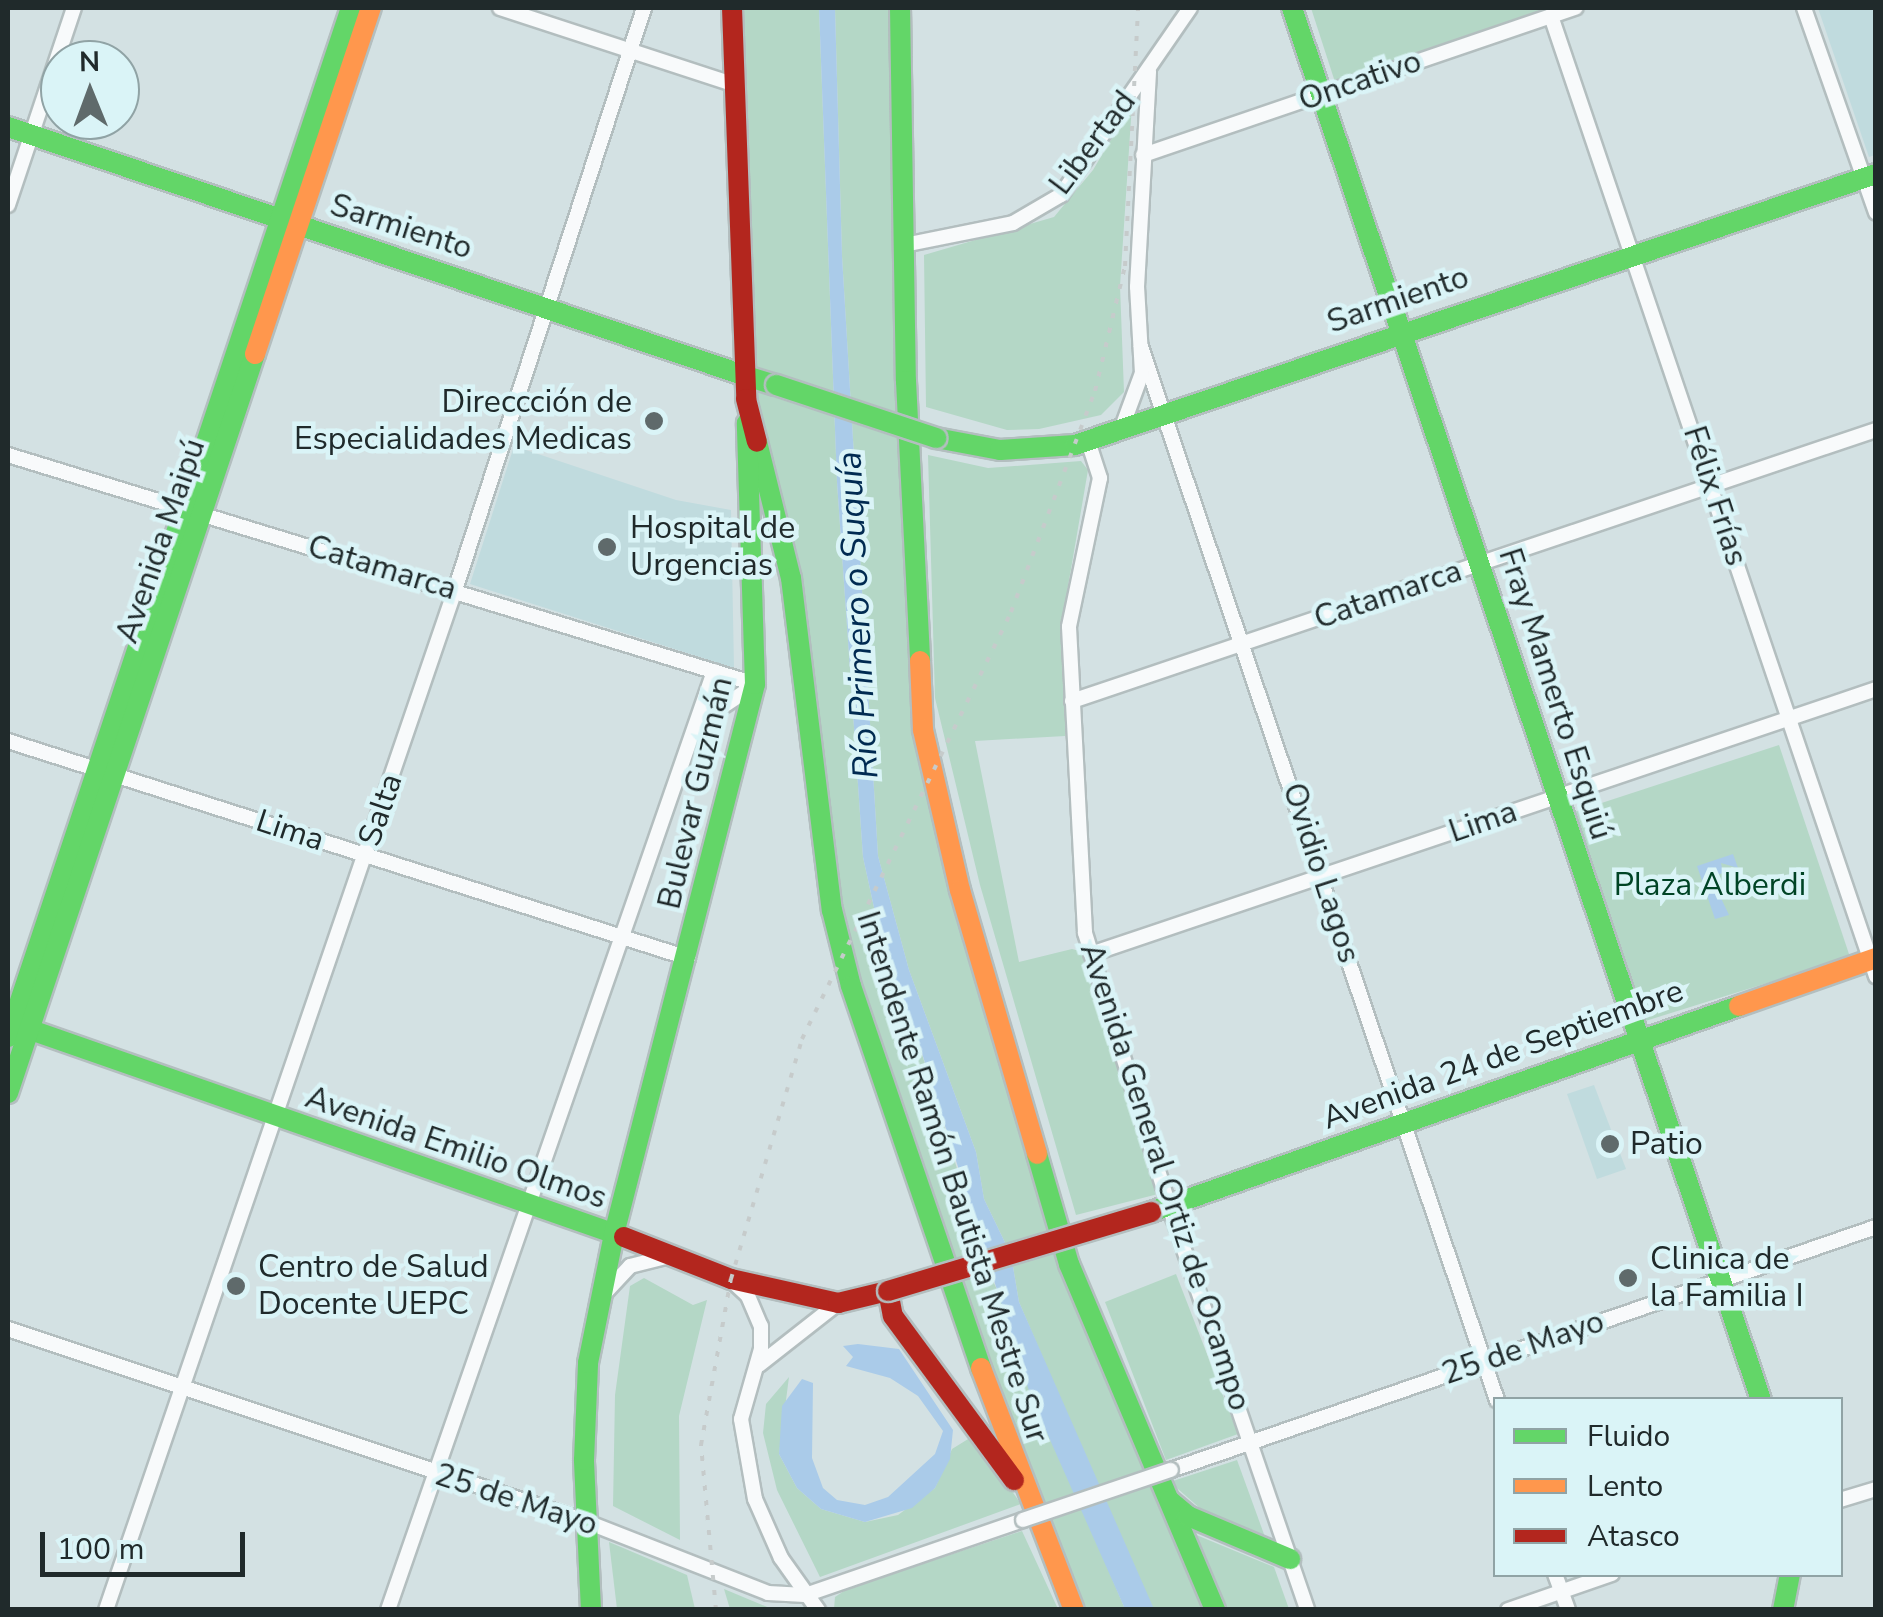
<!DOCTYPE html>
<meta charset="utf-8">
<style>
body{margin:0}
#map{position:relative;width:1883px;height:1617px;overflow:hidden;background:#d3e1e3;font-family:"Nunito Sans",sans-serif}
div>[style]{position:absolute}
.built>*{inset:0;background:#c0dbde}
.green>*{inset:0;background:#b4d7c6}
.water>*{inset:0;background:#aacbe9}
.roads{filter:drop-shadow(2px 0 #b3bebf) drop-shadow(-2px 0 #b3bebf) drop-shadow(0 2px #b3bebf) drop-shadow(0 -2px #b3bebf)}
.street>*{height:14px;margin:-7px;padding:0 7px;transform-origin:7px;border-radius:7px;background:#f8fafb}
.fast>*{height:20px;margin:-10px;padding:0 10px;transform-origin:10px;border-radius:10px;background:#63d668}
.slow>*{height:20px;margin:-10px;padding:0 10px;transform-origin:10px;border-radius:10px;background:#ff974d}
.jam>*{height:20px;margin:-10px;padding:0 10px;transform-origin:10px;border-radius:10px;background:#b3261e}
.rail>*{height:4px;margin-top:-2px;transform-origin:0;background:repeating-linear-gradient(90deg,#c6cbcb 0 5px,transparent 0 15px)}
.bridges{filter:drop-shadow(2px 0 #b3bebf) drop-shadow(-2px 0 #b3bebf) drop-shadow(0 2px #b3bebf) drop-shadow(0 -2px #b3bebf)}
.street-bridge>*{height:14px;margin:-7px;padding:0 7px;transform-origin:7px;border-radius:7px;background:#f8fafb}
.fast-bridge>*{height:20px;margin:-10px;padding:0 10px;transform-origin:10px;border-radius:10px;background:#63d668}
.jam-bridge>*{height:20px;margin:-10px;padding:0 10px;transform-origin:10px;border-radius:10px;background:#b3261e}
.dots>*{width:28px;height:28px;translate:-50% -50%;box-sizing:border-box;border:5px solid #daf4f7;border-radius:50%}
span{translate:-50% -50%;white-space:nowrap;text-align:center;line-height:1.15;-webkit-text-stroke:9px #daf4f7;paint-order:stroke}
.street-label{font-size:32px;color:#202a2b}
.poi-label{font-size:32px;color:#202a2b}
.right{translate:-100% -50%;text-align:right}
.left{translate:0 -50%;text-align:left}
.park-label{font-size:32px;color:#004425}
.water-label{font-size:35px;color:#002a51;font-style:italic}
.frame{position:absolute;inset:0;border:10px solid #202a2b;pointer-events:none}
.legend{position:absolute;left:1493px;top:1397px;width:350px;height:180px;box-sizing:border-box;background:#daf4f7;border:2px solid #90a3a5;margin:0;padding:12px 18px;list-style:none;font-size:30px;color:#202a2b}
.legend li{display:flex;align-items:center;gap:20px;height:50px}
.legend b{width:50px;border:2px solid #90a3a5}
.north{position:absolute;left:40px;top:40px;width:100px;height:100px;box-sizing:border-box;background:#daf4f7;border:2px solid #90a3a5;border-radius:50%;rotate:359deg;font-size:28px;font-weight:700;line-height:40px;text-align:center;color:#202a2b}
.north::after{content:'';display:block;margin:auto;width:35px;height:45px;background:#5f6a6b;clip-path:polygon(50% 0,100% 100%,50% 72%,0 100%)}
.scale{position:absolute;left:40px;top:1532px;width:205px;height:45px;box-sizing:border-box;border:5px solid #202a2b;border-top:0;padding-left:12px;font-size:30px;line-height:35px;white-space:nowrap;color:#202a2b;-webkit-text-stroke:8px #daf4f7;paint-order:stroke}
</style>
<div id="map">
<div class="built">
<div style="clip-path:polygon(1818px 8px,1875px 8px,1875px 155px,1869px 157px)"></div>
<div style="clip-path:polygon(514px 446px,676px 500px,731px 510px,734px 668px,470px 584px)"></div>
<div style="clip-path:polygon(1594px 1085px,1626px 1169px,1597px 1179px,1567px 1094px)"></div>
</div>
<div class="green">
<div style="clip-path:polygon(732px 8px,819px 8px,837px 482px,863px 857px,887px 967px,914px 1028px,988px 1270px,1011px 1320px,1010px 1339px,1125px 1609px,1074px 1609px,851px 986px,746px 399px)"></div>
<div style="clip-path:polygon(835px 8px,900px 8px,923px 730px,1069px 1264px,1215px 1609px,1154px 1609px,1145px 1597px,1019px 1302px,1011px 1255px,984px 1199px,976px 1152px,909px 970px,878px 856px,842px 256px)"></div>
<div style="clip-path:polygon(1311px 8px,1559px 8px,1335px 82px)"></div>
<div style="clip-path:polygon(1132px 104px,1120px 286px,1124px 392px,1101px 415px,1039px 429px,1007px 430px,926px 407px,924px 255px,1054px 217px,1093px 170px)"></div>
<div style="clip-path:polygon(928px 455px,988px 468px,1081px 461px,1088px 470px,1066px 598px,1065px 736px,975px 741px,1019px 962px,1072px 949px,1091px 954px,1162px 1193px,1076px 1215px,980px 885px,935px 698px)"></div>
<div style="clip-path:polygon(1779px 745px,1850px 957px,1639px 1023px,1571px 813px)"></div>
<div style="clip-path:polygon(1176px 1274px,1238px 1434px,1166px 1460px,1105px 1302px)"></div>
<div style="clip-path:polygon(644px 1278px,693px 1305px,707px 1300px,679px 1416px,680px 1540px,613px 1506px,615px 1395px,630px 1286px)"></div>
<div style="clip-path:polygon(789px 1377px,779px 1454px,797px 1488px,821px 1509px,865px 1522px,898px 1515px,935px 1488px,952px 1449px,973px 1436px,1021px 1504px,820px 1577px,777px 1490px,763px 1433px,766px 1404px)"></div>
<div style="clip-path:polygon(1237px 1460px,1265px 1537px,1202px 1510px,1170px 1482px)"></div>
<div style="clip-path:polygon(1022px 1531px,1058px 1609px,834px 1609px,835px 1597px,847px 1589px)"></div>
<div style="clip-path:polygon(1194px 1534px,1274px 1567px,1289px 1609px,1227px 1609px)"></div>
<div style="clip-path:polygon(609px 1542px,687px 1575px,695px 1609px,617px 1609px)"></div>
<div style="clip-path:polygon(724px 1589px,772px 1609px,730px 1609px)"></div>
</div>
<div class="water">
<div style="clip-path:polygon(819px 8px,835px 9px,842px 256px,878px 856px,909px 970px,976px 1152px,984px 1199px,1011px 1255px,1019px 1302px,1154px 1609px,1125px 1609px,1031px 1397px,914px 1028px,887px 967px,863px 857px,837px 482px)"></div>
<div style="clip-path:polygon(1733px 854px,1738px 868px,1721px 863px,1723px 873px,1711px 877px,1729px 915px,1715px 919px,1697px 866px)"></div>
<div style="clip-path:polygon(858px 1344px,899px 1349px,953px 1430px,950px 1459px,935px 1488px,912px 1508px,865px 1522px,821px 1509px,797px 1488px,779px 1454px,782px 1406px,802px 1379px,813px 1383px,812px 1458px,823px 1488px,837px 1500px,865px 1505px,888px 1497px,935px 1454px,943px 1431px,918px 1396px,890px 1378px,846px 1366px,853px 1357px,843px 1346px)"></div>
</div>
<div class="roads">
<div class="street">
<div style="left:500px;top:8px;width:247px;rotate:18.1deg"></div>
<div style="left:1804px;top:8px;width:217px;rotate:70.6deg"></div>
<div style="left:1551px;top:16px;width:1014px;rotate:71.3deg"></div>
<div style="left:1143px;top:155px;width:457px;rotate:-18.8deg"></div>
<div style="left:8px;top:205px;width:208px;rotate:-71.5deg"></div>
<div style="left:904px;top:245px;width:111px;rotate:-11.4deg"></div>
<div style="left:1013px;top:223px;width:56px;rotate:-30.3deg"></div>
<div style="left:1061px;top:195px;width:227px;rotate:-55.4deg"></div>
<div style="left:1141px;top:347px;width:1112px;rotate:71.32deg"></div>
<div style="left:1121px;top:430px;width:61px;rotate:-69.8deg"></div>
<div style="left:1142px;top:373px;width:86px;rotate:-93.3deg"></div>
<div style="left:1137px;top:287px;width:216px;rotate:-86.8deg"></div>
<div style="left:1088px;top:441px;width:39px;rotate:72deg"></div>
<div style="left:1100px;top:478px;width:152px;rotate:101.8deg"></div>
<div style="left:1069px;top:627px;width:306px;rotate:87deg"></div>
<div style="left:1085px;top:933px;width:286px;rotate:72.9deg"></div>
<div style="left:1169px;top:1206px;width:427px;rotate:71.1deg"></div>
<div style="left:8px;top:455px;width:781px;rotate:17.04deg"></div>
<div style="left:1072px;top:701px;width:848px;rotate:-18.63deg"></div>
<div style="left:698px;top:723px;width:69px;rotate:-33.7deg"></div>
<div style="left:8px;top:741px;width:714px;rotate:17.7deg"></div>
<div style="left:1091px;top:954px;width:829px;rotate:-18.65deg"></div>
<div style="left:731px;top:1280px;width:23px;rotate:43deg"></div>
<div style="left:748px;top:1296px;width:33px;rotate:67deg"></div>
<div style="left:761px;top:1326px;width:23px;rotate:90deg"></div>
<div style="left:761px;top:1349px;width:73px;rotate:105.9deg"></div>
<div style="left:741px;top:1419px;width:81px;rotate:80.1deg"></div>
<div style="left:755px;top:1499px;width:64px;rotate:66.2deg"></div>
<div style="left:781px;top:1558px;width:64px;rotate:54.6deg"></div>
<div style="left:605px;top:1293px;width:37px;rotate:-47deg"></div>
<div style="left:630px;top:1266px;width:36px;rotate:-14deg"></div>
<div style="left:8px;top:1329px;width:610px;rotate:18.43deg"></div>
<div style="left:587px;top:1522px;width:194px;rotate:21.4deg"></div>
<div style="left:768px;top:1593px;width:37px;rotate:3deg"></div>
<div style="left:805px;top:1595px;width:231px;rotate:-19deg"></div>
<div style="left:759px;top:1365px;width:100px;rotate:-38.1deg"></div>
<div style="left:1171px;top:1470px;width:746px;rotate:-19.02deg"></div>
<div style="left:1840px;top:1500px;width:38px;rotate:-17deg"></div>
<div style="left:1555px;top:1574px;width:38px;rotate:70deg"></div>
<div style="left:106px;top:1610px;width:1078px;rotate:-71.11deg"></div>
<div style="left:455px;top:590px;width:612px;rotate:-72.01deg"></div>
<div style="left:388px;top:1610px;width:994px;rotate:-70.85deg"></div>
<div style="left:1508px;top:1610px;width:110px;rotate:-19.1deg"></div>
</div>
<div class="fast">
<div style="left:900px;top:8px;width:373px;rotate:89.1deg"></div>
<div style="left:906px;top:381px;width:280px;rotate:87.1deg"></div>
<div style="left:1292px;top:8px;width:1469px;rotate:71.38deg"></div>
<div style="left:8px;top:127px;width:779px;rotate:18.64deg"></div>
<div style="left:746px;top:376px;width:31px;rotate:17deg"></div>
<div style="left:936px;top:438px;width:65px;rotate:10.6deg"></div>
<div style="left:1000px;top:450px;width:75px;rotate:-3.8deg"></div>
<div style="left:1075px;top:445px;width:846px;rotate:-18.69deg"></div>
<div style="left:757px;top:442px;width:140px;rotate:76deg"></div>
<div style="left:791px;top:578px;width:335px;rotate:83deg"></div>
<div style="left:832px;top:910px;width:78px;rotate:76deg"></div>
<div style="left:851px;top:986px;width:404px;rotate:71.2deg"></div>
<div style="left:8px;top:1022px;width:652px;rotate:19.24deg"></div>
<div style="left:8px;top:1037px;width:1085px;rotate:-71.57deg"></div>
<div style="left:8px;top:1093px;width:779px;rotate:-71.52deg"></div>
<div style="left:1037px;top:1154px;width:115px;rotate:73.8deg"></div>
<div style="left:1069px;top:1264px;width:376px;rotate:67.1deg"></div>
<div style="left:1151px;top:1212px;width:623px;rotate:-19.31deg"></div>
<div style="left:1170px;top:1501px;width:23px;rotate:40deg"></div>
<div style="left:1188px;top:1516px;width:111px;rotate:22.9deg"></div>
<div style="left:591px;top:1610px;width:150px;rotate:-92.7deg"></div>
<div style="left:584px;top:1460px;width:97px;rotate:-87.6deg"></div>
<div style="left:588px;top:1363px;width:132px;rotate:-78.6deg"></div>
<div style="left:614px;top:1234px;width:568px;rotate:-75.62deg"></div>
<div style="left:755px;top:684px;width:261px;rotate:-91.8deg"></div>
<div style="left:1783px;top:1610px;width:37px;rotate:-79deg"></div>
</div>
<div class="slow">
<div style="left:255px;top:354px;width:365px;rotate:-71.5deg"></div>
<div style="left:920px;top:661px;width:69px;rotate:87.5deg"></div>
<div style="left:923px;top:730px;width:164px;rotate:77deg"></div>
<div style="left:960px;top:890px;width:275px;rotate:73.7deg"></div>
<div style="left:1739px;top:1006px;width:145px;rotate:-19.3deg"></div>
<div style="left:981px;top:1368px;width:259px;rotate:69deg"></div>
</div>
<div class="jam">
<div style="left:732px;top:8px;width:391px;rotate:87.9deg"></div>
<div style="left:746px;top:399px;width:44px;rotate:75.7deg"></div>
<div style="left:624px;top:1237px;width:115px;rotate:21.4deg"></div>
<div style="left:731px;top:1279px;width:110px;rotate:12.6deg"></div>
<div style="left:838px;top:1303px;width:51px;rotate:-13.5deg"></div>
<div style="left:888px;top:1291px;width:25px;rotate:79deg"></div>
<div style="left:893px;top:1316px;width:204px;rotate:53.6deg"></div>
</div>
</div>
<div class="rail">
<div style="left:716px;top:1610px;width:166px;rotate:-95.2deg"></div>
<div style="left:701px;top:1445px;width:169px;rotate:-79.8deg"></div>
<div style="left:731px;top:1279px;width:250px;rotate:-73.5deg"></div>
<div style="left:802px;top:1039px;width:475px;rotate:-63.9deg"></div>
<div style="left:1011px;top:612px;width:236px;rotate:-69.2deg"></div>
<div style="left:1095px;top:391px;width:129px;rotate:-76.5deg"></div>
<div style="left:1125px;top:266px;width:258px;rotate:-87.1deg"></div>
</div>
<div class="bridges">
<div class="street-bridge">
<div style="left:1023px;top:1520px;width:156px;rotate:-18.7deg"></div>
</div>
<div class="fast-bridge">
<div style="left:776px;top:385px;width:169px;rotate:18.3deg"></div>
</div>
<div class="jam-bridge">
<div style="left:888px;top:1291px;width:275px;rotate:-16.7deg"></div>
</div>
</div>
<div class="dots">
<div style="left:654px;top:421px;background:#5f6a6b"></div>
<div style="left:607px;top:547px;background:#5f6a6b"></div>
<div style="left:1610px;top:1144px;background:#5f6a6b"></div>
<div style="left:1628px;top:1278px;background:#5f6a6b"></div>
<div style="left:236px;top:1286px;background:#5f6a6b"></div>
</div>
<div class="street-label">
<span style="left:1360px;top:81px;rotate:-19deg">Oncativo</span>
<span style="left:1093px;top:143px;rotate:-53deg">Libertad</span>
<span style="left:401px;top:227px;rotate:18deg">Sarmiento</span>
<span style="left:1398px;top:300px;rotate:-19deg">Sarmiento</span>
<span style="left:1715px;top:496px;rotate:72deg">Félix Frías</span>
<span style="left:161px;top:541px;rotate:-71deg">Avenida Maipú</span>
<span style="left:382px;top:568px;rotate:17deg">Catamarca</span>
<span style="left:1388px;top:595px;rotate:-19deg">Catamarca</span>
<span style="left:1555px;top:694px;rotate:72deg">Fray Mamerto Esquiú</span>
<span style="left:696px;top:793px;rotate:-77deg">Bulevar Guzmán</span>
<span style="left:381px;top:810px;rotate:-71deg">Salta</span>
<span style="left:1483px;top:822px;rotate:-19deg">Lima</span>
<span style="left:290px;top:831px;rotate:18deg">Lima</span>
<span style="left:1321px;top:873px;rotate:72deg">Ovidio Lagos</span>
<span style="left:1503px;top:1055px;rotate:-20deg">Avenida 24 de Septiembre</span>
<span style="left:456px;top:1148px;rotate:19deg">Avenida Emilio Olmos</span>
<span style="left:952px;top:1177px;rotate:72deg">Intendente Ramón Bautista Mestre Sur</span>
<span style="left:1165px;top:1177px;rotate:72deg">Avenida General Ortiz de Ocampo</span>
<span style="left:1523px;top:1348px;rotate:-19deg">25 de Mayo</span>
<span style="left:516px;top:1500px;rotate:18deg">25 de Mayo</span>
</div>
<div class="poi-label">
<span class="right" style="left:632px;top:421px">Direccción de<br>Especialidades Medicas</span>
<span class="left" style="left:630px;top:547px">Hospital de<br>Urgencias</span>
<span class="left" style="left:1630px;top:1144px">Patio</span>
<span class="left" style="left:1650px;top:1278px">Clinica de<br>la Familia I</span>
<span class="left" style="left:258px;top:1286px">Centro de Salud<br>Docente UEPC</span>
</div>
<div class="park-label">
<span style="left:1710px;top:885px">Plaza Alberdi</span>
</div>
<div class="water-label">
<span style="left:858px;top:615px;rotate:-93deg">Río Primero o Suquía</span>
</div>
<div class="frame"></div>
<ul class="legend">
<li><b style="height:12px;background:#63d668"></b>Fluido</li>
<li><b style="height:12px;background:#ff974d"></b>Lento</li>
<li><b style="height:12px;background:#b3261e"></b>Atasco</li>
</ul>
<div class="north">N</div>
<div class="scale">100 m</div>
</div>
